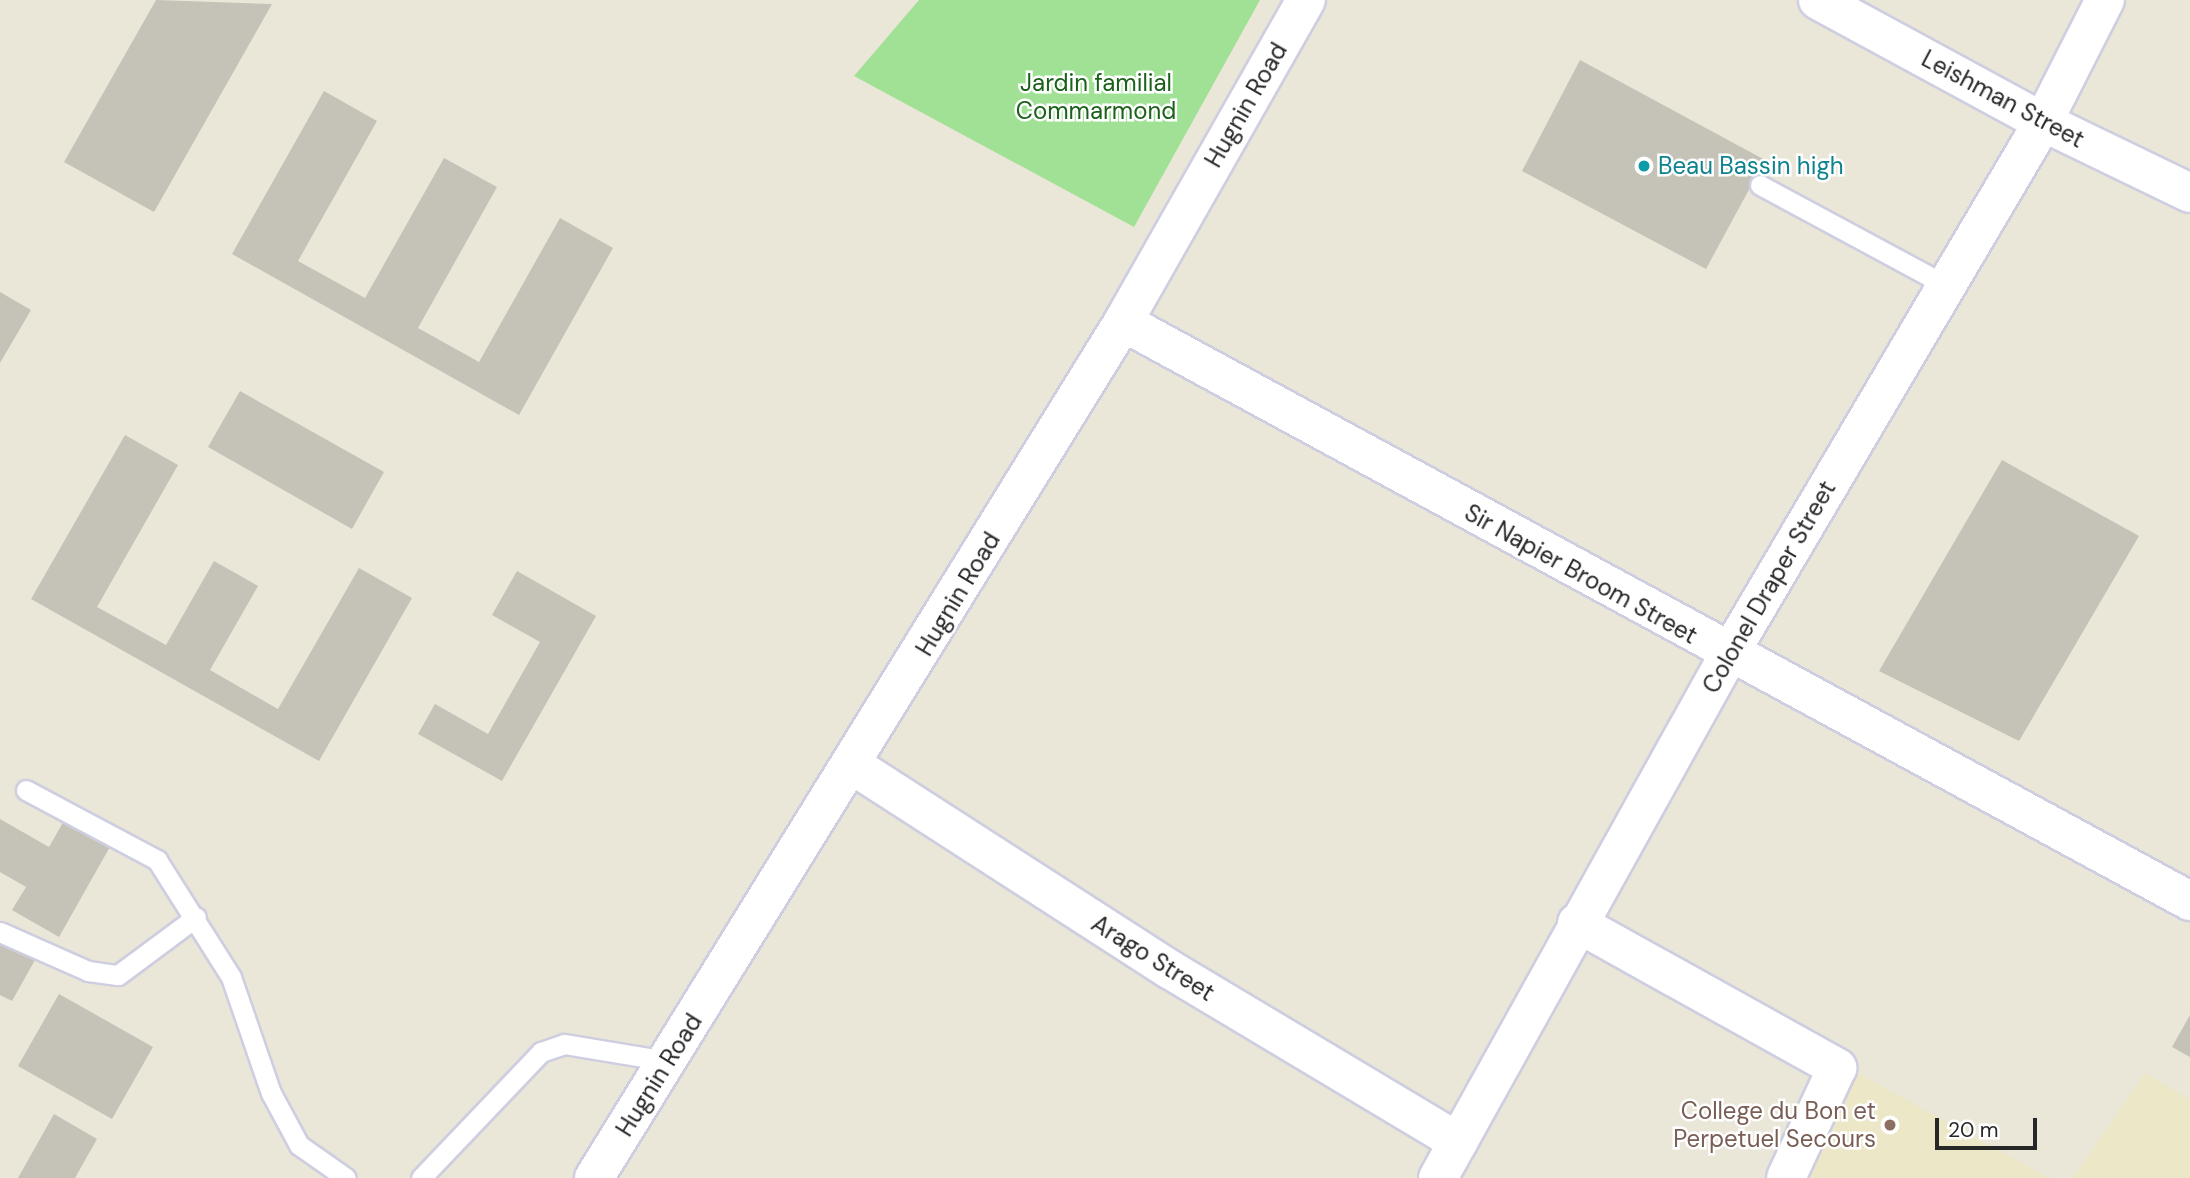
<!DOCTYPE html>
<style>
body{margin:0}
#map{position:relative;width:2190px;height:1178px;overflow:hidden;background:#eae6d8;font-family:"DM Sans",sans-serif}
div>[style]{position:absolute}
.education>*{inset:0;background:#ece7c7}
.green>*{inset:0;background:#a0e195}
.building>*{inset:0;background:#c5c2b8}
.roads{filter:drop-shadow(2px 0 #cecee0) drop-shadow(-2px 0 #cecee0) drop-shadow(0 2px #cecee0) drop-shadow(0 -2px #cecee0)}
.lane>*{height:19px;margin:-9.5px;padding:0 9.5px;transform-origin:9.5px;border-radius:9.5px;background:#fff}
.street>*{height:38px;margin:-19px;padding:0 19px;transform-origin:19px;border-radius:19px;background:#fff}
.secondary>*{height:38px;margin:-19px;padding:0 19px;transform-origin:19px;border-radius:19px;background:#fff}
.dots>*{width:19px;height:19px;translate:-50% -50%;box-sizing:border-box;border:4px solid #fff;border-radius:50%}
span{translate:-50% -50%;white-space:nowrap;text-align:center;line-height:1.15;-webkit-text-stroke:5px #fff;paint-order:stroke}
.park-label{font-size:24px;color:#1b611a}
.street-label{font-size:24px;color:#272727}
.culture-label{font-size:24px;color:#0d838f}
.left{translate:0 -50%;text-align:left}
.education-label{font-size:24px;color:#785e54}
.right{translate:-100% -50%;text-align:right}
.scale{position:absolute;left:1935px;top:1118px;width:102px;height:32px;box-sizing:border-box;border:4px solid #272727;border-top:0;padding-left:9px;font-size:21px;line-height:24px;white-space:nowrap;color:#272727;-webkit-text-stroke:5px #fff;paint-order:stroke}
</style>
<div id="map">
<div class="education">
<div style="clip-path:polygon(1856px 1072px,2049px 1178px,1798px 1178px)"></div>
<div style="clip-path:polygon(2145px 1073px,2190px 1099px,2190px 1178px,2073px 1178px)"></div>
</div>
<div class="green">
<div style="clip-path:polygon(919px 0,1260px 0,1134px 227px,854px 76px)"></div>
</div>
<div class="building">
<div style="clip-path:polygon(156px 0,272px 4px,154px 212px,64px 162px)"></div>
<div style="clip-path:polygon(1580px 60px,1765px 160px,1706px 269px,1522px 171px)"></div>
<div style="clip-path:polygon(324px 91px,377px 121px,298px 261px,365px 298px,444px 158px,497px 187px,418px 328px,479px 362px,560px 218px,613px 248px,519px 415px,232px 254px)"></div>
<div style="clip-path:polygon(0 292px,31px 310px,0 363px)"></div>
<div style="clip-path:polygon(240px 391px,384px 472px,352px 529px,208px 447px)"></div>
<div style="clip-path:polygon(125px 435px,178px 465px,97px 607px,166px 645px,214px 561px,258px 586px,210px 670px,278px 709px,359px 568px,412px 598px,319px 761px,31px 599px)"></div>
<div style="clip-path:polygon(2002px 460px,2139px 536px,2019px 741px,1879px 671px)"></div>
<div style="clip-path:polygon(517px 571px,596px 616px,502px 781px,418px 734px,435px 704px,488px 734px,540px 642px,492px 615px)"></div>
<div style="clip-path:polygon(0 819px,49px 847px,65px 819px,111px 845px,59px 937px,12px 910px,26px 887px,0 872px)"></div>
<div style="clip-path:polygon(0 940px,35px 960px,12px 1001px,0 995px)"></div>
<div style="clip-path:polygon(59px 994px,153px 1047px,112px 1119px,18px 1066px)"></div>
<div style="clip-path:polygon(2190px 1015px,2190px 1057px,2172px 1047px)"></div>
<div style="clip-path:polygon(54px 1114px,97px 1139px,75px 1178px,18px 1178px)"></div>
</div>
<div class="roads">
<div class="lane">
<div style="left:1760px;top:185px;width:211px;rotate:28.3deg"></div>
<div style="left:26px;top:790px;width:149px;rotate:28.1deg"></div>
<div style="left:157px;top:860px;width:138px;rotate:57.7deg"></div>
<div style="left:231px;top:977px;width:123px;rotate:71deg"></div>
<div style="left:271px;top:1093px;width:59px;rotate:61.7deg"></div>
<div style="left:299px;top:1145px;width:57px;rotate:35.1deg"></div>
<div style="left:0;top:932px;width:96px;rotate:23.9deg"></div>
<div style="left:88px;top:971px;width:30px;rotate:8deg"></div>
<div style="left:118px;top:975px;width:97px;rotate:-36.6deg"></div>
<div style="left:421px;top:1178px;width:174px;rotate:-46.4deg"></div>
<div style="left:541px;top:1052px;width:24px;rotate:-19deg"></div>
<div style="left:564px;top:1044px;width:105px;rotate:9.3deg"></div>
</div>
<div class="street">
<div style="left:1818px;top:0;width:256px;rotate:28.5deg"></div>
<div style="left:2043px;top:122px;width:163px;rotate:25.8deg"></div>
<div style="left:1123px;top:322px;width:1214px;rotate:28.49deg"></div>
<div style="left:854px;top:766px;width:375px;rotate:32.8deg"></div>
<div style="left:1169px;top:969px;width:337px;rotate:30.9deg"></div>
<div style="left:1577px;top:923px;width:298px;rotate:29.1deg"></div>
<div style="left:1837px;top:1068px;width:121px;rotate:114.9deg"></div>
<div style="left:1438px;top:1178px;width:597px;rotate:-60.95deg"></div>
<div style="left:1728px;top:656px;width:620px;rotate:-59.46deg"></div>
<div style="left:2043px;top:122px;width:137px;rotate:-63.1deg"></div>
</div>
<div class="secondary">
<div style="left:594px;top:1178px;width:1006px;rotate:-58.28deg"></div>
<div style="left:1123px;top:322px;width:370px;rotate:-60.4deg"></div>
</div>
</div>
<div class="dots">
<div style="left:1644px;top:166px;background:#0f9aa8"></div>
<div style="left:1890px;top:1125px;background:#8d6e63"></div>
</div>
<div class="park-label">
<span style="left:1096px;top:97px">Jardin familial<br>Commarmond</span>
</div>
<div class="street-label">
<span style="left:2003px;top:99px;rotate:28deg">Leishman Street</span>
<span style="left:1246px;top:105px;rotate:-60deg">Hugnin Road</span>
<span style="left:1581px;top:574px;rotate:29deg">Sir Napier Broom Street</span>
<span style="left:1769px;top:587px;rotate:-60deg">Colonel Draper Street</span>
<span style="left:958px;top:594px;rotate:-59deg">Hugnin Road</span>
<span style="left:1153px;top:958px;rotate:32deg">Arago Street</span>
<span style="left:659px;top:1075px;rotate:-58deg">Hugnin Road</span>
</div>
<div class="culture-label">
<span class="left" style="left:1658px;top:166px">Beau Bassin high</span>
</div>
<div class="education-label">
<span class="right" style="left:1876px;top:1125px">College du Bon et<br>Perpetuel Secours</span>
</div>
<div class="scale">20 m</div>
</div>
